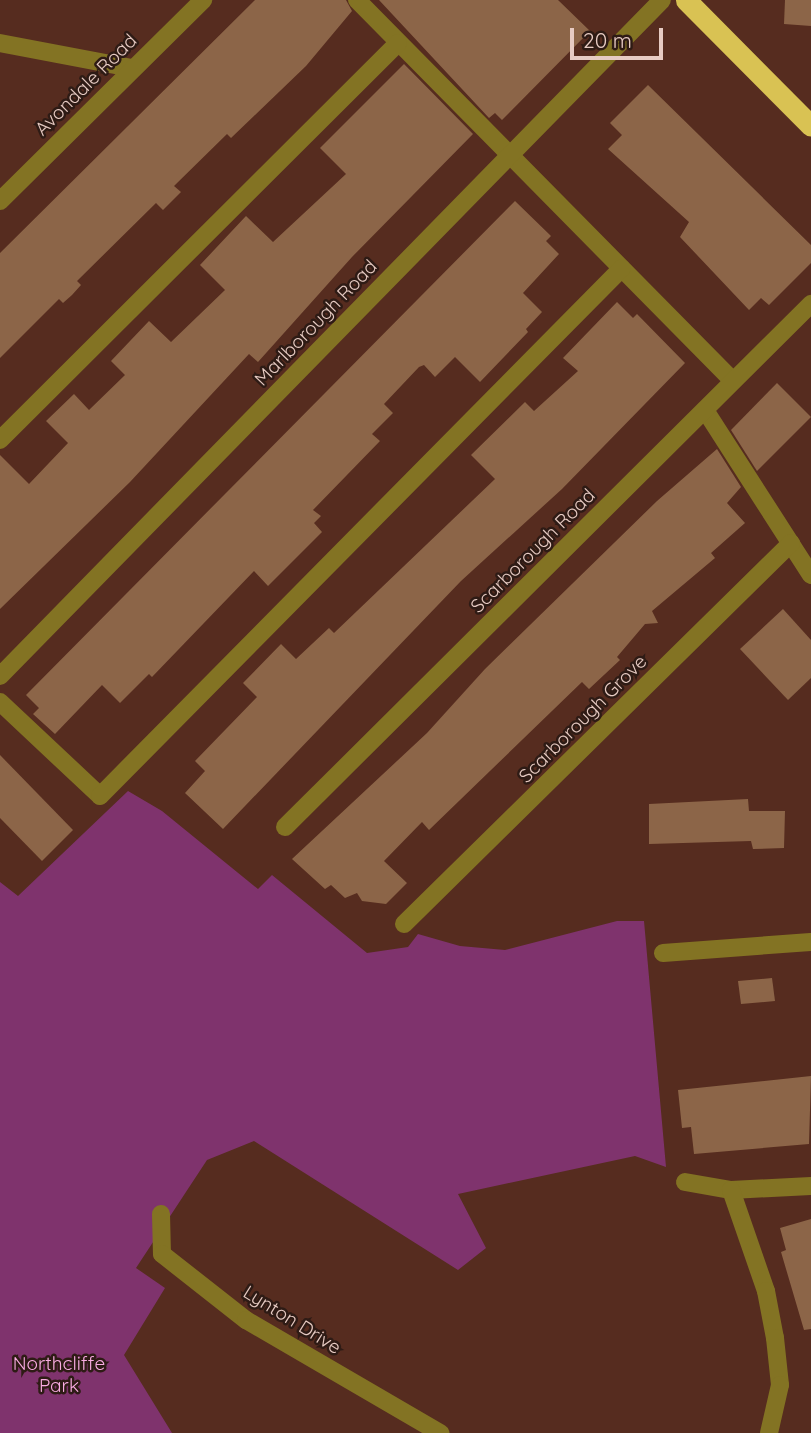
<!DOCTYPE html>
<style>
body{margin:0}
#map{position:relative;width:811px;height:1433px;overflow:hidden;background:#562c1f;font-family:Quicksand,sans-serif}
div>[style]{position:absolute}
.green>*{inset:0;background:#7f336d}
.building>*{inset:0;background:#8c6548}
.minor>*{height:18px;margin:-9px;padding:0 9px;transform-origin:9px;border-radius:9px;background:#837323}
.highway>*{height:21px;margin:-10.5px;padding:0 10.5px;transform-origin:10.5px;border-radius:10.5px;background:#d9c253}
span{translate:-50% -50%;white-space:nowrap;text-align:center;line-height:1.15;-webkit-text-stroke:5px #2e1b15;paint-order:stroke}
.street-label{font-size:19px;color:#e7cbc3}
.park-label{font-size:19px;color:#faace3}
.scale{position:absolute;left:570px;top:28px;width:93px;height:32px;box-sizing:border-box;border:4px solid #e7cbc3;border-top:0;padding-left:9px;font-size:21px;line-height:24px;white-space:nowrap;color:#e7cbc3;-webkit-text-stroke:5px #2e1b15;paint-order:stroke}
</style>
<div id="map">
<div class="green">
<div style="clip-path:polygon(128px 791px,162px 811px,258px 889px,272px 875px,367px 953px,408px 947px,418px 934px,460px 946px,505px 950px,617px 921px,644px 921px,666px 1167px,635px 1156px,458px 1194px,486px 1248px,458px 1270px,254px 1141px,207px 1160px,136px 1268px,165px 1288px,124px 1355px,172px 1433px,0 1433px,0 882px,18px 896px)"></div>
</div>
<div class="building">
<div style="clip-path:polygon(255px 0,346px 0,352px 11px,306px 66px,231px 138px,227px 134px,174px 186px,181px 192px,163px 210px,156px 203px,77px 281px,81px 285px,72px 295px,63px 303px,59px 299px,0 358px,0 253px)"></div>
<div style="clip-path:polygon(379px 0,558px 0,590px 31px,502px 120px,495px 113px,489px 118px)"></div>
<div style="clip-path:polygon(785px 0,811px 0,811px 26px,784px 24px)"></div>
<div style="clip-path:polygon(404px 64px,473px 134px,352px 257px,258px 362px,249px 354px,130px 482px,0 609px,0 455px,29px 484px,68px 443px,46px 421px,74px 394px,89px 410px,125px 375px,111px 361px,149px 321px,171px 342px,225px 290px,200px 265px,246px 216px,273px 242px,346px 174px,320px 148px)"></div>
<div style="clip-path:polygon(648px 85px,811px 245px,811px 263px,769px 305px,761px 298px,749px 310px,680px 237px,689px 222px,608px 149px,622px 135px,610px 123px)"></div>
<div style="clip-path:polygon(515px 201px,551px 236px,546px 241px,559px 254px,523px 293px,542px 312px,526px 329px,528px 332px,480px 382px,455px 357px,435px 377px,424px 365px,419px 367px,384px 404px,393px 413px,372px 434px,380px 441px,313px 510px,321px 516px,314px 523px,322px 532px,268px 586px,254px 571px,152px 677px,149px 674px,120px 703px,102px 685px,55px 734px,33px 714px,39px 708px,26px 695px)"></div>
<div style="clip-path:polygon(617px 302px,633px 318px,637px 314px,685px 363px,562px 489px,461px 581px,223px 829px,185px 793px,205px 771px,195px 761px,257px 697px,243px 683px,281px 644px,296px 659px,329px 628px,334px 633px,495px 479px,471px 455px,525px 402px,534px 411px,578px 371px,563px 358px)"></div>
<div style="clip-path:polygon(777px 383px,811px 417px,757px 471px,731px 430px)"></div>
<div style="clip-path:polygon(717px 449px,741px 487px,727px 503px,745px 523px,711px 553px,715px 558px,652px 611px,658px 623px,645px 624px,617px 657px,620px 660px,589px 689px,582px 682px,429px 830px,422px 822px,384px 861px,407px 883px,386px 904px,362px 901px,357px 893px,345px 898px,331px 885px,325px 889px,292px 859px,427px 733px,485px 669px,657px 501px)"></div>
<div style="clip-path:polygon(783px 609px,811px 640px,811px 678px,788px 700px,740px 649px)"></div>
<div style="clip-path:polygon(0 755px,73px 830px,42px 861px,0 818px)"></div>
<div style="clip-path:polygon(748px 799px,749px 811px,785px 811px,784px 848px,753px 849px,751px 841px,649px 844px,649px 804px)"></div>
<div style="clip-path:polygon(772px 978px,775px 1001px,741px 1004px,738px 981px)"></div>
<div style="clip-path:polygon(811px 1076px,809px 1144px,694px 1154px,691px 1127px,682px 1128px,678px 1090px)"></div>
<div style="clip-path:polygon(811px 1219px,811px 1329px,804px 1330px,781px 1252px,786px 1250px,780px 1228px)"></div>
</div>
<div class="minor">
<div style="left:357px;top:0;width:532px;rotate:45.38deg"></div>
<div style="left:0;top:43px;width:133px;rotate:10.8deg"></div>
<div style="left:0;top:201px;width:286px;rotate:-44.7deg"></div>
<div style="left:705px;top:410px;width:196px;rotate:57.3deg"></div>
<div style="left:0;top:440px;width:562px;rotate:-44.93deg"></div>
<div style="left:0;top:676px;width:946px;rotate:-45.6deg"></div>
<div style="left:0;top:702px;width:137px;rotate:43.2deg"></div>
<div style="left:100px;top:796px;width:742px;rotate:-45.33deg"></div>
<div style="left:285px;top:827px;width:742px;rotate:-44.84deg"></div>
<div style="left:404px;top:924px;width:543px;rotate:-44.55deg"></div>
<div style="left:663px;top:953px;width:148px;rotate:-4.3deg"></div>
<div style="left:685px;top:1182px;width:47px;rotate:9.9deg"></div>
<div style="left:731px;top:1190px;width:80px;rotate:-2.9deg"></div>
<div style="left:731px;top:1190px;width:107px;rotate:70.9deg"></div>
<div style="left:766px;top:1291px;width:48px;rotate:79.2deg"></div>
<div style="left:775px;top:1338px;width:47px;rotate:83.9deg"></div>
<div style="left:780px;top:1385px;width:49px;rotate:102.9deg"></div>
<div style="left:161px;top:1214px;width:40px;rotate:88.6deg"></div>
<div style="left:162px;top:1254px;width:107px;rotate:38.2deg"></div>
<div style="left:246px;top:1320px;width:225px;rotate:30.2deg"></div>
</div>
<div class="highway">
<div style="left:686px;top:0;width:177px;rotate:45.2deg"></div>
</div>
<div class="street-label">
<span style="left:86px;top:85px;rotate:-45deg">Avondale Road</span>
<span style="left:316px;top:323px;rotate:-46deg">Marlborough Road</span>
<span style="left:533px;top:551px;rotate:-45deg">Scarborough Road</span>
<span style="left:583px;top:719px;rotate:-45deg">Scarborough Grove</span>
<span style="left:292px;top:1320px;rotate:32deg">Lynton Drive</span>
</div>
<div class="park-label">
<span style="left:59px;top:1375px">Northcliffe<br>Park</span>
</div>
<div class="scale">20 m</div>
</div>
